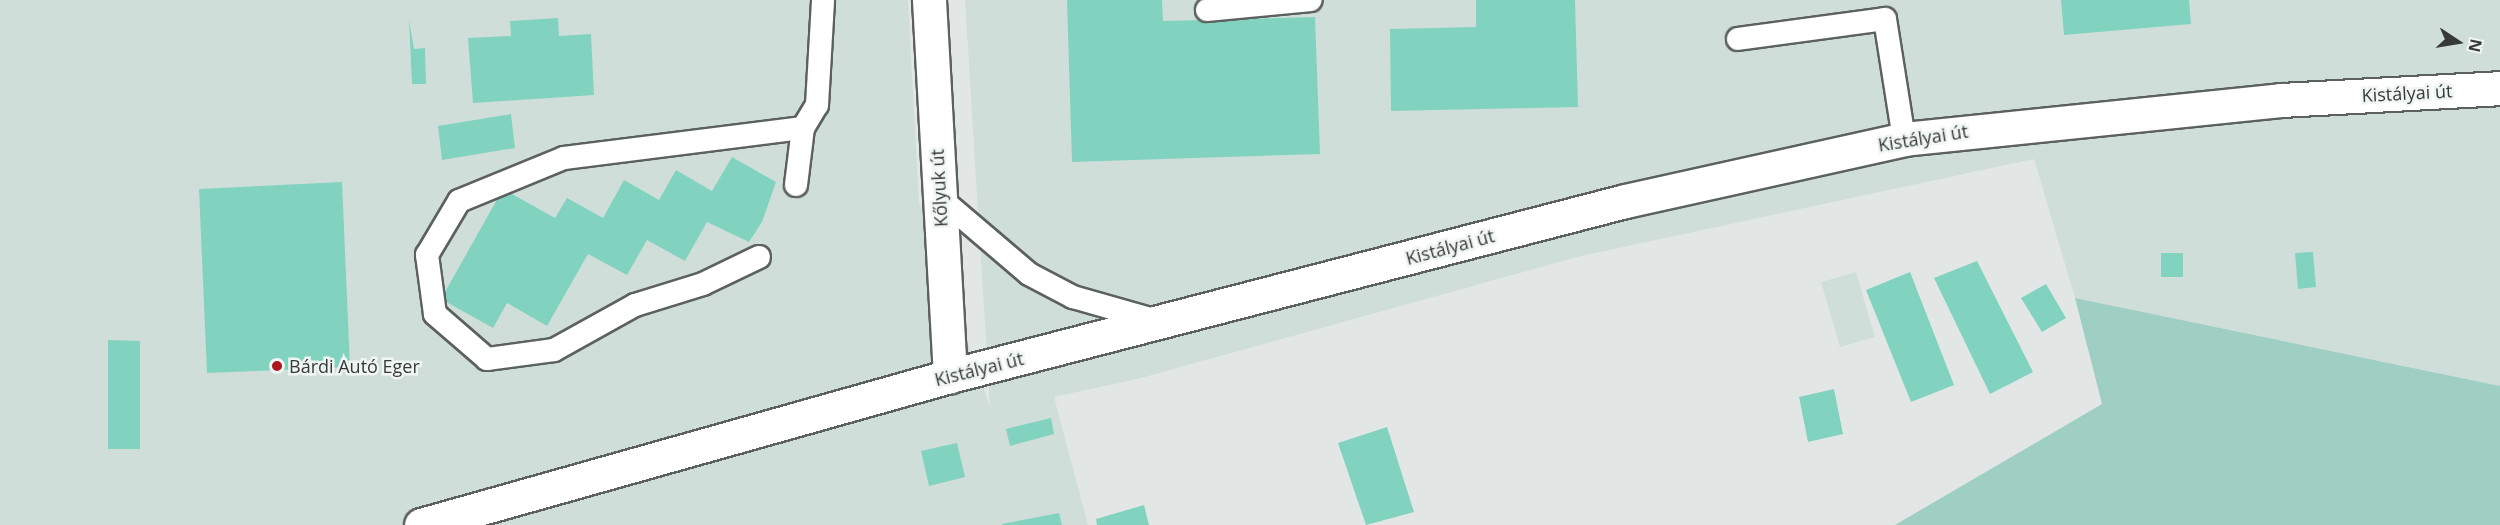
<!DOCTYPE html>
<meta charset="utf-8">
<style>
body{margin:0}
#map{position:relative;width:2500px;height:525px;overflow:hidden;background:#e2e7e6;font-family:"Open Sans",sans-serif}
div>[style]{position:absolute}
.built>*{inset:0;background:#d0deda}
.green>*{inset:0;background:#9fcfc2}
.building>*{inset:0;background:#81d3bf}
.roads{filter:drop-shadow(2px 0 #5c6160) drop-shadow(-2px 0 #5c6160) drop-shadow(0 2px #5c6160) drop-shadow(0 -2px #5c6160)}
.lane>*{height:22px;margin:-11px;padding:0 11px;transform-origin:11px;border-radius:11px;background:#fff}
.secondary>*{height:33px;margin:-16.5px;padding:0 16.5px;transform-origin:16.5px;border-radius:16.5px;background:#fff}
.dots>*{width:16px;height:16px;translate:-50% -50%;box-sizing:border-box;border:3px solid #eff5f3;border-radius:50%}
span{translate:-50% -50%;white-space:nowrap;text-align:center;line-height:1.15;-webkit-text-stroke:5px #eff5f3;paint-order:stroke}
.street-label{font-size:18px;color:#383a3a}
.poi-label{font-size:18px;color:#383a3a}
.left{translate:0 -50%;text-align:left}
.north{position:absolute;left:2428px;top:12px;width:60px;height:60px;-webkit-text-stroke:4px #eff5f3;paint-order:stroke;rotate:102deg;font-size:16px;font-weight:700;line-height:24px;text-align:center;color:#383a3a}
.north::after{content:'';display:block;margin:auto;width:21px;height:27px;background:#383a3a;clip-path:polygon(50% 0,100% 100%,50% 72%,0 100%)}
</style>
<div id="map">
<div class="built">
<div style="clip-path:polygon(0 0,908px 0,919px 202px,990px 407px,965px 0,2500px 0,2500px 386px,2075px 298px,2034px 159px,1581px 256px,1141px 378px,1054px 397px,1088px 525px,0 525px)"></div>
<div style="clip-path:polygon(1856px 272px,1875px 337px,1840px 347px,1821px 282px)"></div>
</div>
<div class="green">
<div style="clip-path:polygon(2075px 298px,2500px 386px,2500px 525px,1895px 525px,2102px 404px)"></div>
</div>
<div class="building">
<div style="clip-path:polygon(1067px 0,1162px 0,1163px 21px,1315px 17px,1320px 154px,1072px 162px)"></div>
<div style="clip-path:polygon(1476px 0,1575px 0,1578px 107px,1391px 111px,1390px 29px,1476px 27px)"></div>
<div style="clip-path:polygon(2061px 0,2189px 0,2191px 24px,2064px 35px)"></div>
<div style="clip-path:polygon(558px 18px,559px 36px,591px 34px,594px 95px,473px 103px,468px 38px,511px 36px,510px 21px)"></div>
<div style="clip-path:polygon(409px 20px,414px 49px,425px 48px,426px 84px,412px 84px)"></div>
<div style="clip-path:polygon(511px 114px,515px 148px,442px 160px,438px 126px)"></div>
<div style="clip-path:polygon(732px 157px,776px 182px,762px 222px,749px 242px,707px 222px,685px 261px,647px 240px,627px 275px,588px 254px,547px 326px,507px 303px,493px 328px,441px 299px,503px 189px,555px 218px,567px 198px,603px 218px,624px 180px,659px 200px,676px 170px,712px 191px)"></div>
<div style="clip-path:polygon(342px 182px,350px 367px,207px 373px,199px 189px)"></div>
<div style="clip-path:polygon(2313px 252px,2316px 287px,2298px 289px,2295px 253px)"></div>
<div style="clip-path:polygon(2161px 253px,2183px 253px,2183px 277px,2161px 277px)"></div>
<div style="clip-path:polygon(1977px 261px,2033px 372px,1990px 394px,1934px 278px)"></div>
<div style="clip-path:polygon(1910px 272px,1954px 385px,1911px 402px,1866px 290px)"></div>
<div style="clip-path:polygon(2046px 284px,2066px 318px,2042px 332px,2021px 298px)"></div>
<div style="clip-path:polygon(108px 340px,140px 341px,140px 449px,108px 449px)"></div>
<div style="clip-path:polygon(1834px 389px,1843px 434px,1808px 442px,1799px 397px)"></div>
<div style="clip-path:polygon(1051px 418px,1054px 434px,1010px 446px,1006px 429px)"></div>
<div style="clip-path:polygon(1387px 427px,1414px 512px,1366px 525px,1338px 443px)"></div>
<div style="clip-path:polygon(957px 443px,965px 477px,929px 486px,921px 451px)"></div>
<div style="clip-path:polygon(1144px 505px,1149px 525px,1097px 525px,1096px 519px)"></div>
<div style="clip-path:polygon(1059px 513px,1062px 525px,1002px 525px,1002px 524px)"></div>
</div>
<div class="roads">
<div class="lane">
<div style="left:1207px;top:10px;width:104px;rotate:-5.5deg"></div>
<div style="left:1738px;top:39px;width:148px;rotate:-7.7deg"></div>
<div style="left:1885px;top:19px;width:121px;rotate:81deg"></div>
<div style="left:796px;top:185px;width:57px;rotate:-83deg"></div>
<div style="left:940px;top:198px;width:117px;rotate:40.5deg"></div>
<div style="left:1029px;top:274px;width:50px;rotate:27.6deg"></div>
<div style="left:1073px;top:297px;width:87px;rotate:15.9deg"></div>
<div style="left:759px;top:257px;width:62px;rotate:154.3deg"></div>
<div style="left:703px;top:284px;width:71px;rotate:162.8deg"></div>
<div style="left:635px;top:305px;width:93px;rotate:150.9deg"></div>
<div style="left:554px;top:350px;width:68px;rotate:172.3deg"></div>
<div style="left:487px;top:359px;width:69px;rotate:-139.1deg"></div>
<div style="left:435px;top:314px;width:60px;rotate:-97.7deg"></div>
<div style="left:427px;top:255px;width:63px;rotate:-59.3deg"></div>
<div style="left:459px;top:201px;width:113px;rotate:-22.3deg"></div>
<div style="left:564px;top:158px;width:241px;rotate:-7.2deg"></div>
<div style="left:803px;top:128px;width:27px;rotate:-59deg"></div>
<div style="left:817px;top:105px;width:105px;rotate:-86.7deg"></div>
</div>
<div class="secondary">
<div style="left:929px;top:0;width:377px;rotate:86.8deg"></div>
<div style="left:421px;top:525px;width:550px;rotate:-15.73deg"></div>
<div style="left:950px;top:376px;width:697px;rotate:-14.53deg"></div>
<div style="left:1625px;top:201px;width:286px;rotate:-12.5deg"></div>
<div style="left:1904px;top:139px;width:379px;rotate:-5.9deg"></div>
<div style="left:2281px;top:100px;width:219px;rotate:-3.1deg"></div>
</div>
</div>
<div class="dots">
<div style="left:277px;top:366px;background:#ab181c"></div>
</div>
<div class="street-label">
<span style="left:2407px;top:93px;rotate:-3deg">Kistályai út</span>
<span style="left:1923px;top:138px;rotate:-9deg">Kistályai út</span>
<span style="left:939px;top:188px;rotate:-93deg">Kőlyuk út</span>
<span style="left:1450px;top:247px;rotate:-15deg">Kistályai út</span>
<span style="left:979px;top:369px;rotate:-14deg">Kistályai út</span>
</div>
<div class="poi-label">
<span class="left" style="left:289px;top:366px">Bárdi Autó Eger</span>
</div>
<div class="north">N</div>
</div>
